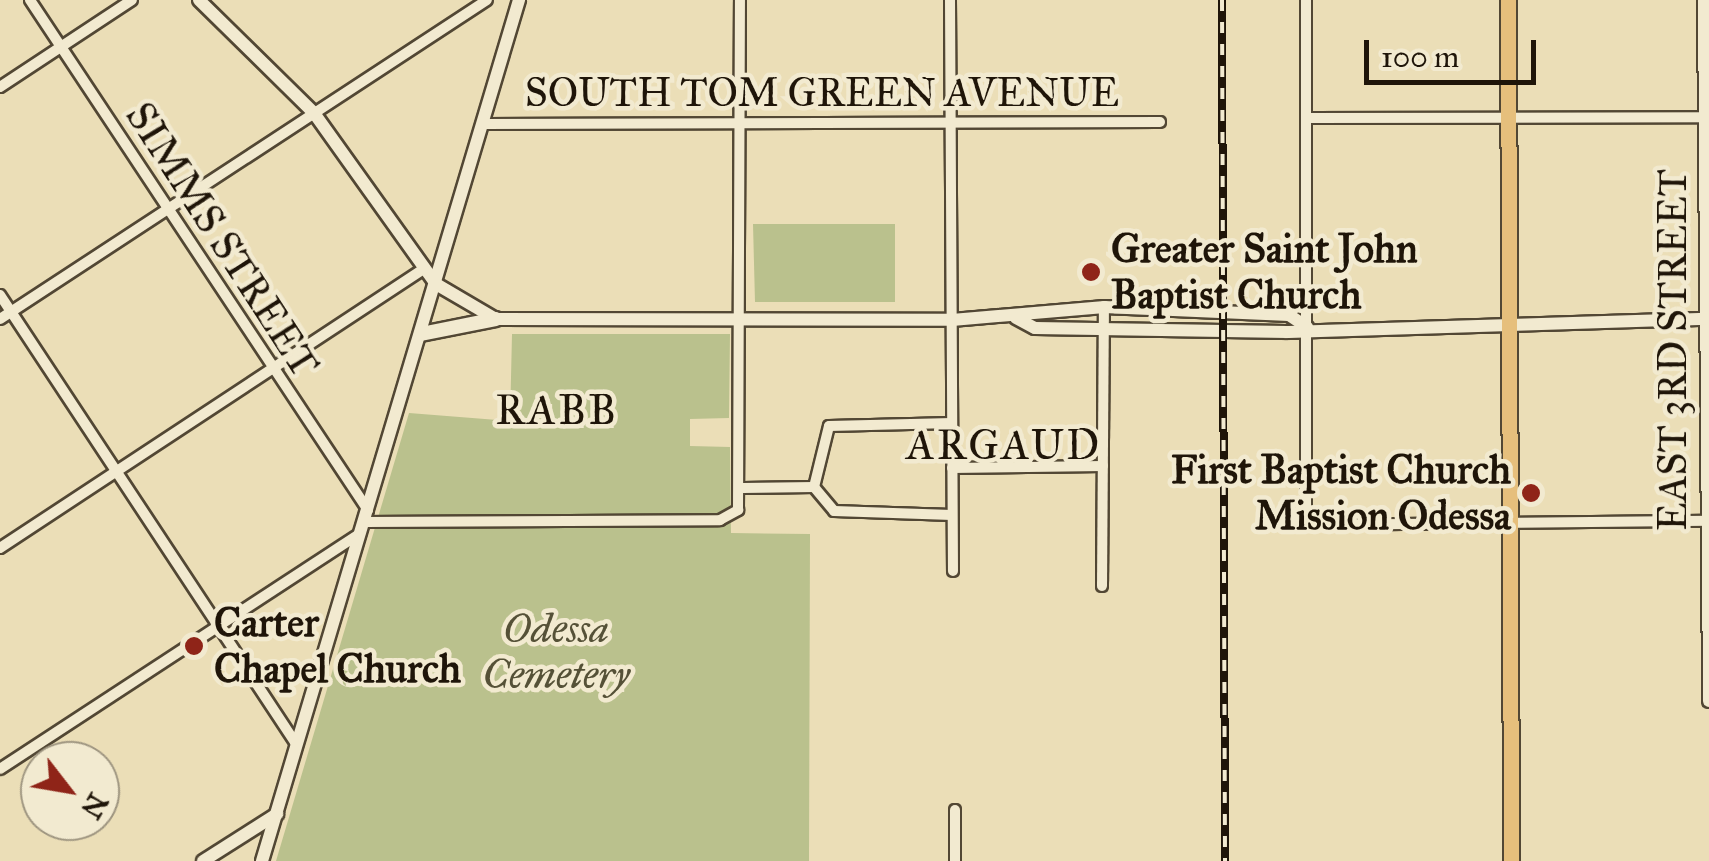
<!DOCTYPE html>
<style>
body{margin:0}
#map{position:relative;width:1709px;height:861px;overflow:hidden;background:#ebdeb7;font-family:"IM FELL Great Primer",serif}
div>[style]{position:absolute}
.green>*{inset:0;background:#bac18d}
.roads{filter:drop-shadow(2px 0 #524734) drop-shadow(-2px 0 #524734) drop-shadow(0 2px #524734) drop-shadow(0 -2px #524734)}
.minor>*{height:10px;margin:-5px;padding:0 5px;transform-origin:5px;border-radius:5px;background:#f2ead0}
.tertiary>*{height:12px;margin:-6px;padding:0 6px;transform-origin:6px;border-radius:6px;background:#f2ead0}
.secondary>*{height:14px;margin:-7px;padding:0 7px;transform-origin:7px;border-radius:7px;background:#f2ead0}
.primary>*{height:15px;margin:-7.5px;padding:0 7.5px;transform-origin:7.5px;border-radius:7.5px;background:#e6bf7c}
.rail>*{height:8px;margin-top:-4px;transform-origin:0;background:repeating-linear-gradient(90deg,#f2ead0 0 11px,#1f1509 0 22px);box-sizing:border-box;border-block:2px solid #1f1509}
.dots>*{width:28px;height:28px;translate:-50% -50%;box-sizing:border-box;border:5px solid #f2ead0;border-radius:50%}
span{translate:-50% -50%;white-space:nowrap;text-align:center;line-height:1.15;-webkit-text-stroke:9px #f2ead0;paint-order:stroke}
.street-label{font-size:40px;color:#1f1509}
.poi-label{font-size:40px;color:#1f1509;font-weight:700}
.left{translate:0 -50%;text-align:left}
.right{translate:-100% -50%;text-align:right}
.park-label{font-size:40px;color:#555137;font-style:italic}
.neighbourhood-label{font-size:42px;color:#1f1509;letter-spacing:2.5px}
.north{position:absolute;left:20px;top:741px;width:100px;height:100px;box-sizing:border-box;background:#f2ead0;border:2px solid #9e9580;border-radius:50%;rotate:121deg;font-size:28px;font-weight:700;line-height:40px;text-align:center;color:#1f1509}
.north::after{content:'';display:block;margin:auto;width:35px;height:45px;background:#8f2418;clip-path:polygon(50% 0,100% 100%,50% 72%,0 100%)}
.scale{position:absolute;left:1364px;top:40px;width:172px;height:45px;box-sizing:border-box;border:5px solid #1f1509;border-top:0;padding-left:12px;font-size:30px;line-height:35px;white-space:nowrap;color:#1f1509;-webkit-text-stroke:8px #f2ead0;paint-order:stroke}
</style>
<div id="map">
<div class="green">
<div style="clip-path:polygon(753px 224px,895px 224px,895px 302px,755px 302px)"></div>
<div style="clip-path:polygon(512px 334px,730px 334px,729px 418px,690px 419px,690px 446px,730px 447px,731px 533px,810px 534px,809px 861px,276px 861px,409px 413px,510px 421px)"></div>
</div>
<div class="roads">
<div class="minor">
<div style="left:30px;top:0;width:612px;rotate:56.47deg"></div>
<div style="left:950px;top:0;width:571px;rotate:89.7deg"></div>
<div style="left:1306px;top:0;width:525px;rotate:90deg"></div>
<div style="left:1306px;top:525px;width:403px;rotate:-0.6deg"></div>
<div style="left:0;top:87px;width:158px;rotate:-33.4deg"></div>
<div style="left:1307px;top:118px;width:401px;rotate:-0.1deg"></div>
<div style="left:484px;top:124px;width:676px;rotate:-0.17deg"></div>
<div style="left:0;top:295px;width:539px;rotate:56.58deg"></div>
<div style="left:0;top:319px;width:582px;rotate:-33.23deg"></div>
<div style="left:952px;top:423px;width:123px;rotate:178.6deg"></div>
<div style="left:829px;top:426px;width:63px;rotate:103.8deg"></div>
<div style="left:814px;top:487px;width:31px;rotate:50deg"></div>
<div style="left:834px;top:511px;width:118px;rotate:1.9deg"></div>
<div style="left:952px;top:468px;width:151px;rotate:-0.8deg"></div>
<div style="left:743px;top:488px;width:71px;rotate:-0.8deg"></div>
<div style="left:365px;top:522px;width:355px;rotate:-0.3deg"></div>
<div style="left:720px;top:520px;width:21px;rotate:-29deg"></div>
<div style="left:738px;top:510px;width:510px;rotate:-89.78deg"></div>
<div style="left:0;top:548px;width:509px;rotate:-33.38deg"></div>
<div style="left:1102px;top:586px;width:279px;rotate:-89.6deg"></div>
<div style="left:0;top:769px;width:430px;rotate:-33.2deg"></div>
<div style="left:955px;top:810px;width:51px;rotate:90deg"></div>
</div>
<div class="tertiary">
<div style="left:199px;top:0;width:161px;rotate:44.5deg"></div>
<div style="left:314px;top:113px;width:210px;rotate:54.5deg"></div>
<div style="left:436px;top:284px;width:69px;rotate:30.3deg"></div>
<div style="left:496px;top:319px;width:456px;rotate:0.1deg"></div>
<div style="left:952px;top:320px;width:153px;rotate:-4.9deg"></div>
<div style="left:1104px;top:307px;width:185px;rotate:2.5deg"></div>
<div style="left:1289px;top:315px;width:22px;rotate:34deg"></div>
<div style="left:1704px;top:0;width:701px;rotate:89.59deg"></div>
<div style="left:1016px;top:318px;width:21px;rotate:28deg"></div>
<div style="left:1035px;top:328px;width:252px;rotate:0.9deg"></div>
<div style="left:1287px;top:332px;width:422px;rotate:-1.8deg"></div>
<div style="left:203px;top:861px;width:88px;rotate:-32.4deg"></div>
<div style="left:262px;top:861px;width:899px;rotate:-73.38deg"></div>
</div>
<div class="secondary">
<div style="left:421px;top:334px;width:76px;rotate:-11.3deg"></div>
</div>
<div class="primary">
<div style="left:1508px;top:0;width:861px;rotate:89.8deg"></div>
</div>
</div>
<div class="rail">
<div style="left:1222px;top:0;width:861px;rotate:89.8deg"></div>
</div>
<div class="dots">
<div style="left:1091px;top:272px;background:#8f2418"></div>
<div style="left:1531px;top:493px;background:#8f2418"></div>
<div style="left:194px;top:646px;background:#8f2418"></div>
</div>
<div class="street-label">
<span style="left:822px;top:93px">SOUTH TOM GREEN AVENUE</span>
<span style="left:222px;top:240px;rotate:57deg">SIMMS STREET</span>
<span style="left:1673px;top:350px;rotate:-90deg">EAST 3RD STREET</span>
</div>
<div class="poi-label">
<span class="left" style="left:1111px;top:272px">Greater Saint John<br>Baptist Church</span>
<span class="right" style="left:1511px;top:493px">First Baptist Church<br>Mission Odessa</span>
<span class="left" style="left:214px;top:646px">Carter<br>Chapel Church</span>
</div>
<div class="park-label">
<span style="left:556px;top:652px">Odessa<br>Cemetery</span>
</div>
<div class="neighbourhood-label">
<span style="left:557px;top:410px">RABB</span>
<span style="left:1004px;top:445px">ARGAUD</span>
</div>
<div class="north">N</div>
<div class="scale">100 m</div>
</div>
